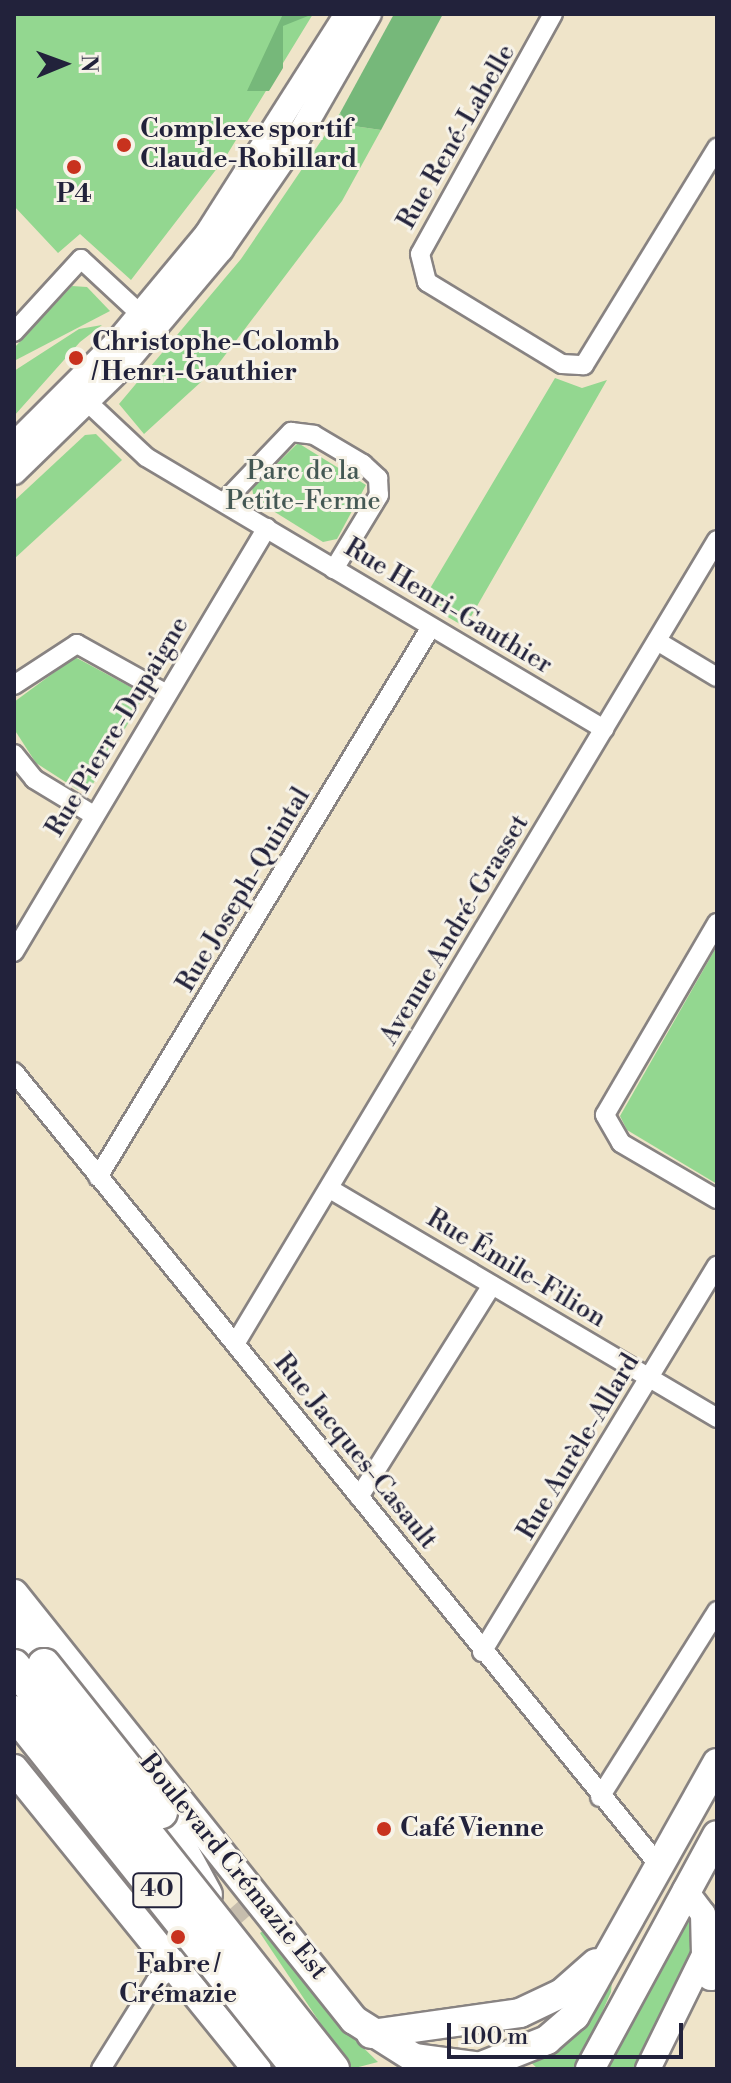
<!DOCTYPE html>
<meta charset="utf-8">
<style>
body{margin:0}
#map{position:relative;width:731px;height:2083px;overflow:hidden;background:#efe4c9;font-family:"Libre Bodoni",serif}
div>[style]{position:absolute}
.green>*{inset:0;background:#93d790}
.forest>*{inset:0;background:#76b87a}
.minor-tunnel>*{height:18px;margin-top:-9px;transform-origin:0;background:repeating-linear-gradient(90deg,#c6bdad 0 18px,transparent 0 27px)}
.roads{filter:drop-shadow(2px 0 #888382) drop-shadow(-2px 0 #888382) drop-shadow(0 2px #888382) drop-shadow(0 -2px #888382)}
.minor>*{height:18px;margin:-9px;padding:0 9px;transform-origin:9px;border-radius:9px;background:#fff}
.secondary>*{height:24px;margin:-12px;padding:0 12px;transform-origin:12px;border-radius:12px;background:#fff}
.primary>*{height:28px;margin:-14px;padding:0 14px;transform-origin:14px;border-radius:14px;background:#fff}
.motorway>*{height:32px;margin:-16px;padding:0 16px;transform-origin:16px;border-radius:16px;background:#fff}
.bridges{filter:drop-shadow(2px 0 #888382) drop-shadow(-2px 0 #888382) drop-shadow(0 2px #888382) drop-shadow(0 -2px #888382)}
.motorway-bridge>*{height:32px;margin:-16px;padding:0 16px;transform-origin:16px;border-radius:16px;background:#fff}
.dots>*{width:22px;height:22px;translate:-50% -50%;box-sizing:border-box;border:4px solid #f7f3e8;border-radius:50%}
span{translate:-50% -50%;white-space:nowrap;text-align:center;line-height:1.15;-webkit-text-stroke:6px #f7f3e8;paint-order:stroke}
.shield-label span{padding:2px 6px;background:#f7f3e8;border:2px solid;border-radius:6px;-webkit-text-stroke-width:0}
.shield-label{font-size:24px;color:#22223b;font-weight:700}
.poi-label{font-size:26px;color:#22223b;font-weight:700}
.left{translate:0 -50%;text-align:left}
.street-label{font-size:26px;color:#22223b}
.park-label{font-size:26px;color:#445854}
.frame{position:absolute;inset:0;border:16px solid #22223b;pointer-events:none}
.north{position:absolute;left:24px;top:24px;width:80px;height:80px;-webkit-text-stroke:6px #f7f3e8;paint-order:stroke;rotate:89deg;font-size:22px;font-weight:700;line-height:32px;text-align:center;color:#22223b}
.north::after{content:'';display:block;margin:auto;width:28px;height:36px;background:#22223b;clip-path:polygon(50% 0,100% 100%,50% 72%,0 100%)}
.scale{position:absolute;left:447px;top:2023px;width:236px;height:36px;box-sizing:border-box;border:4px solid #22223b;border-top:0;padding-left:10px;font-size:24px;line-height:28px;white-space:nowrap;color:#22223b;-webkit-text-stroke:6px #f7f3e8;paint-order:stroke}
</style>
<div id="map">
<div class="green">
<div style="clip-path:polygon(14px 14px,313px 14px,225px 158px,131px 280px,80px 234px,58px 253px,14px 206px)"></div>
<div style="clip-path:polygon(340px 113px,347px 125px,381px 130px,342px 201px,213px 371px,144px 434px,119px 404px,241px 259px)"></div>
<div style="clip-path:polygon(72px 286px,87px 287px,110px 311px,14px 361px,14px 348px)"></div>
<div style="clip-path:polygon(102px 325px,80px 342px,14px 416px,14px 371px,79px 329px)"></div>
<div style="clip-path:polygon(555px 378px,582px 388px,607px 380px,465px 627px,422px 602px)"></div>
<div style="clip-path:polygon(96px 434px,122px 460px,14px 559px,14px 501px,85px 435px)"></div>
<div style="clip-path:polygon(298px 443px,366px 485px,337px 539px,323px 542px,254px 499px,252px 488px)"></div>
<div style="clip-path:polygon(75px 657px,138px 691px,141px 701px,93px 784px,78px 790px,36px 763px,14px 729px,14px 702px)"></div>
<div style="clip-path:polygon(717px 946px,717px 1184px,627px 1130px,620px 1116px)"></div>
<div style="clip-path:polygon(692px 1911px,697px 1922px,687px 1981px,635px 2069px,608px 2069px)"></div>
<div style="clip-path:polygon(267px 1928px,343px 2028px,378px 2062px,351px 2069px,260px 1933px)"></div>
<div style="clip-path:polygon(613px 1969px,611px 1992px,577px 2069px,538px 2069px,526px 2058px)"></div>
</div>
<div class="forest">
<div style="clip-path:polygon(283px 14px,313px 14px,283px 26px,283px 68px,269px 91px,247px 91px)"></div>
<div style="clip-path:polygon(394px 14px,443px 14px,381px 130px,347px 125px,340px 113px)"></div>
</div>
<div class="minor-tunnel">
<div style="left:215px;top:1934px;width:44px;rotate:-41.3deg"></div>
</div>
<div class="roads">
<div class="minor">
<div style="left:553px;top:14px;width:274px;rotate:119deg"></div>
<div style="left:420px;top:254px;width:29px;rotate:76deg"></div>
<div style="left:427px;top:282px;width:158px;rotate:31.3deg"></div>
<div style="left:562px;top:364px;width:22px;rotate:3deg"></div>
<div style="left:584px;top:365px;width:255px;rotate:-58.5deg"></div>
<div style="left:14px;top:332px;width:99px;rotate:-47.5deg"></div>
<div style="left:81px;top:259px;width:94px;rotate:42.8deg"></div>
<div style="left:79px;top:394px;width:92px;rotate:43.2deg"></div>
<div style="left:146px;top:457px;width:533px;rotate:30.71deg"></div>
<div style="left:224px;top:502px;width:97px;rotate:-46.3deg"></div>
<div style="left:291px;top:432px;width:23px;rotate:7deg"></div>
<div style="left:314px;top:435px;width:57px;rotate:30.6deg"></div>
<div style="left:363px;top:464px;width:21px;rotate:43deg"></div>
<div style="left:378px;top:478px;width:17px;rotate:87deg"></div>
<div style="left:379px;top:495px;width:87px;rotate:121.3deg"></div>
<div style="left:657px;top:641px;width:70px;rotate:31deg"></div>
<div style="left:14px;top:685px;width:75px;rotate:-33.1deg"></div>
<div style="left:77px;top:644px;width:103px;rotate:29.1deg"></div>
<div style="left:14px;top:754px;width:32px;rotate:51deg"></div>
<div style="left:34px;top:779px;width:71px;rotate:31.2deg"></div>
<div style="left:717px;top:923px;width:222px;rotate:120.3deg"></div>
<div style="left:605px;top:1115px;width:32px;rotate:60deg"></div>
<div style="left:621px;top:1143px;width:111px;rotate:30.3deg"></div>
<div style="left:14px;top:952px;width:494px;rotate:-59.2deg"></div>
<div style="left:14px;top:1072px;width:1019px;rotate:50.89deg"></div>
<div style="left:98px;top:1177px;width:643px;rotate:-58.81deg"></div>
<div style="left:330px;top:1189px;width:450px;rotate:30.6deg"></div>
<div style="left:235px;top:1344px;width:937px;rotate:-59.06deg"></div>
<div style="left:359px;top:1497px;width:250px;rotate:-57.9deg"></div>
<div style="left:482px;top:1652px;width:452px;rotate:-58.7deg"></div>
<div style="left:600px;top:1797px;width:220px;rotate:-57.8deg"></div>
<div style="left:101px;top:2069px;width:104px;rotate:-58deg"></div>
<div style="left:156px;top:1981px;width:34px;rotate:-38deg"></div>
</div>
<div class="secondary">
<div style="left:14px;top:445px;width:148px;rotate:-45deg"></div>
<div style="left:119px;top:340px;width:138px;rotate:-50.3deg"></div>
<div style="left:207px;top:234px;width:261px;rotate:-57.5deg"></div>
<div style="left:14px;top:472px;width:148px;rotate:-44.2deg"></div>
<div style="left:120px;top:369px;width:157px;rotate:-49.9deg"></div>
<div style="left:221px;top:249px;width:134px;rotate:-55.4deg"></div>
<div style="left:297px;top:139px;width:144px;rotate:-60.1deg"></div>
<div style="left:648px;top:2069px;width:127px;rotate:-63.8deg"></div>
<div style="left:704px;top:1955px;width:41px;rotate:-91.4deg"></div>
<div style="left:703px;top:1914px;width:30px;rotate:-127deg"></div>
</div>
<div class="primary">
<div style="left:14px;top:1594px;width:545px;rotate:51.41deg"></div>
<div style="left:354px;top:2020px;width:71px;rotate:32.3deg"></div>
<div style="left:414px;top:2058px;width:83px;rotate:7.6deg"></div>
<div style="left:14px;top:1769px;width:386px;rotate:51deg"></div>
<div style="left:711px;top:1976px;width:14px;rotate:-65deg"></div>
<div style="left:371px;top:2034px;width:150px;rotate:-8deg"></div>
<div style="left:520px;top:2013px;width:47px;rotate:-25.5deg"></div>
<div style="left:562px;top:1993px;width:45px;rotate:-41.4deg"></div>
<div style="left:484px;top:2065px;width:68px;rotate:-21.6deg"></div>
<div style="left:547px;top:2040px;width:37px;rotate:-41deg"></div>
<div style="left:575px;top:2016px;width:290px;rotate:-60.7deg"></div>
<div style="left:590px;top:2069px;width:266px;rotate:-61.5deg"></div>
</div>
<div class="motorway">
<div style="left:14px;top:1628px;width:48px;rotate:51deg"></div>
<div style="left:161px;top:1812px;width:94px;rotate:61.5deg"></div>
</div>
</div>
<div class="bridges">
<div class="motorway-bridge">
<div style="left:44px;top:1665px;width:188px;rotate:51.5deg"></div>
<div style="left:14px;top:1666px;width:514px;rotate:51.64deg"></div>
<div style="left:14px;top:1712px;width:456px;rotate:51.5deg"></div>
</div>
</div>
<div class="dots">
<div style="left:124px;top:145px;background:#c8321e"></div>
<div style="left:74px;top:167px;background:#c8321e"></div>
<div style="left:76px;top:358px;background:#c8321e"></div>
<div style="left:384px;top:1829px;background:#c8321e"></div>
<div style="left:178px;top:1937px;background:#c8321e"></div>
</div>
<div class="shield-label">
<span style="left:157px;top:1890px">40</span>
</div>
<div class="poi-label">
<span class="left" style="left:140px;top:145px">Complexe sportif<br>Claude-Robillard</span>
<span style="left:74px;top:195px">P4</span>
<span class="left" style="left:92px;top:358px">Christophe-Colomb<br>/ Henri-Gauthier</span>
<span class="left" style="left:400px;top:1829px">Café Vienne</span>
<span style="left:178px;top:1980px">Fabre /<br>Crémazie</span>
</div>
<div class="street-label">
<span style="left:457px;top:137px;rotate:-60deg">Rue René-Labelle</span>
<span style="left:448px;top:607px;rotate:31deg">Rue Henri-Gauthier</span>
<span style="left:118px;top:727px;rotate:-59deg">Rue Pierre-Dupaigne</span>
<span style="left:244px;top:890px;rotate:-59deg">Rue Joseph-Quintal</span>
<span style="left:455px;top:930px;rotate:-59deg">Avenue André-Grasset</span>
<span style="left:516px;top:1269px;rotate:31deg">Rue Émile-Filion</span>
<span style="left:579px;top:1447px;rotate:-59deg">Rue Aurèle-Allard</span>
<span style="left:355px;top:1452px;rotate:51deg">Rue Jacques-Casault</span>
<span style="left:233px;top:1867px;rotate:51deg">Boulevard Crémazie Est</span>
</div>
<div class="park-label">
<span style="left:303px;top:487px">Parc de la<br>Petite-Ferme</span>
</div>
<div class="frame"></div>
<div class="north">N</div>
<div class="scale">100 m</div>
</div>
